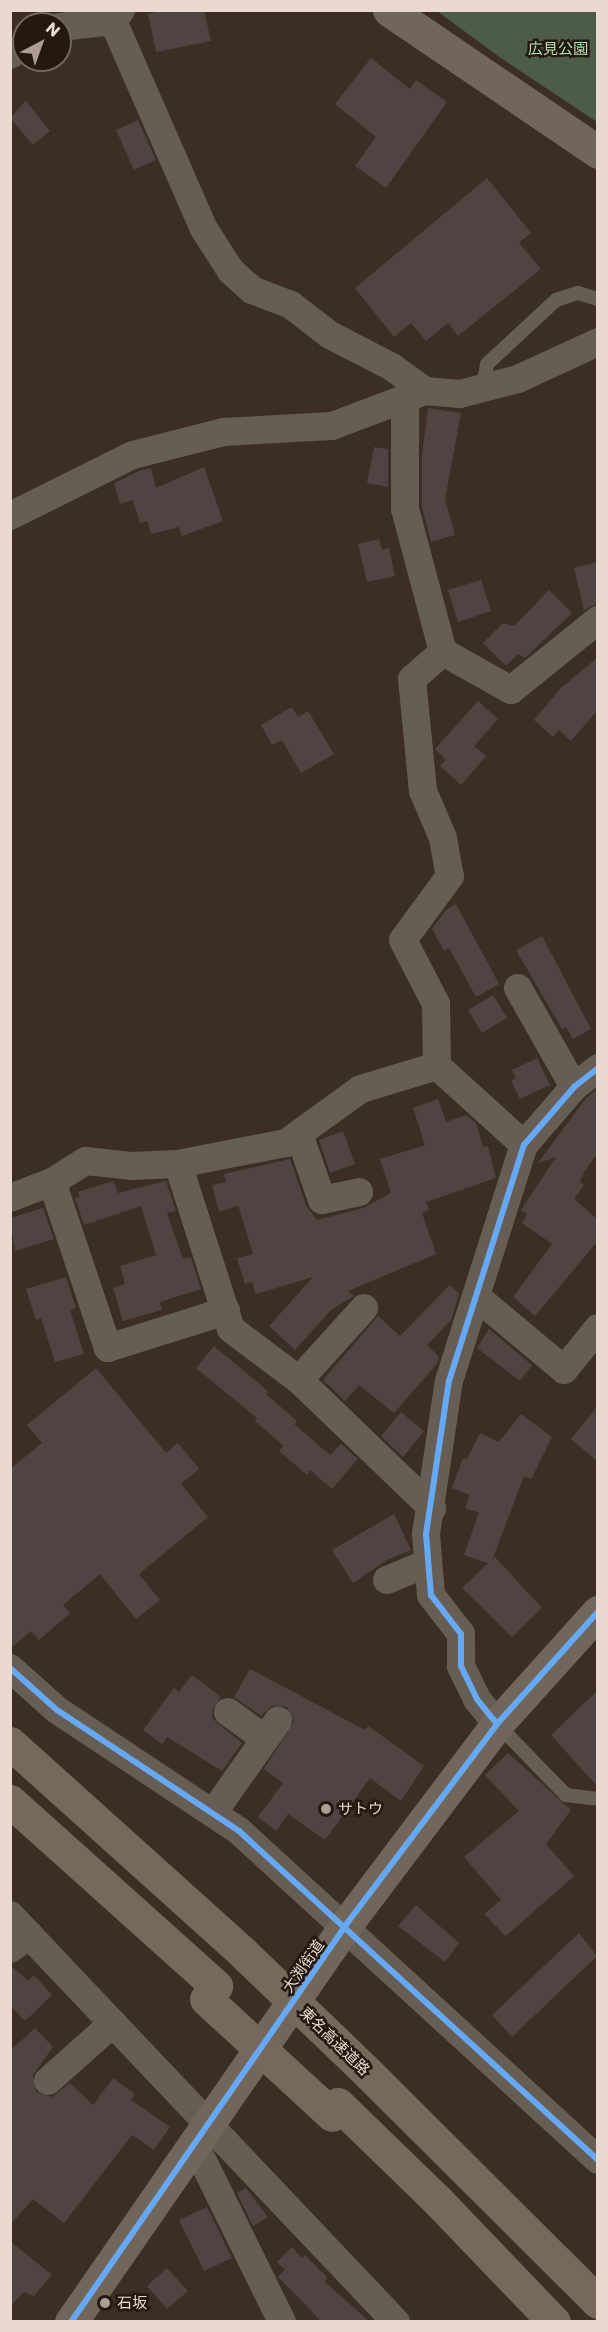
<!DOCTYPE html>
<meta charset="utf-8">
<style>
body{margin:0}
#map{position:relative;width:608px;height:2332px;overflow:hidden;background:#3c2e24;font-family:Poppins,"Noto Sans JP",sans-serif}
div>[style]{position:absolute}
.green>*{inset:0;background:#4d5c49}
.building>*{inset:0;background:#4f4442}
.lane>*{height:14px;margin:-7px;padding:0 7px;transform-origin:7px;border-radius:7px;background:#665d54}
.street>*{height:28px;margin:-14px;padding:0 14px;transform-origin:14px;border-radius:14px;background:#665d54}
.secondary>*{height:33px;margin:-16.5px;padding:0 16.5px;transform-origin:16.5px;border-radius:16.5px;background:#71665a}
.highway>*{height:33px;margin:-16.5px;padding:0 16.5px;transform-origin:16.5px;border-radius:16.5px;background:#76695b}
.highway-bridge>*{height:33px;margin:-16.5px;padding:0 16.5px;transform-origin:16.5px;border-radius:16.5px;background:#76695b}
.cycleway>*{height:6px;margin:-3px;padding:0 3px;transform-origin:3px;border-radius:3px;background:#66a8f1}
.dots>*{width:16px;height:16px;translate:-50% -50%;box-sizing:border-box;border:3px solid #241810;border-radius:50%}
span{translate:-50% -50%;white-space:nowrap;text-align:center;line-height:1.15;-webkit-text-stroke:5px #241810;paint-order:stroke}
.park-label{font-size:15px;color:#b3e0b0}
.poi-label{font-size:15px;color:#ead9ce}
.left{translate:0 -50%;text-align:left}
.street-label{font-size:15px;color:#ead9ce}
.frame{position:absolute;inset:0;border:12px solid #ead9ce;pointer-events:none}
.north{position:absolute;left:12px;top:12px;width:60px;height:60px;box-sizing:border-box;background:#241810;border:2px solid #73655c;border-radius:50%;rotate:41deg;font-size:16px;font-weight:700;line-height:24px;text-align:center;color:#ead9ce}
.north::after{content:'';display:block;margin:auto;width:21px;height:27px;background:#ad9d92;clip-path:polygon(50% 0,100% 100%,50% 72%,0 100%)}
</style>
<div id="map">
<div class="green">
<div style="clip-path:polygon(437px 11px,597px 11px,597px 122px,498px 56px)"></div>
</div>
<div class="building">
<div style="clip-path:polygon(164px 10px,204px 10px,211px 41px,156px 52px,148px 14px)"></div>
<div style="clip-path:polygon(371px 58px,410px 89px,416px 80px,447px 102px,386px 188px,355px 166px,376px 137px,335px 104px)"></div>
<div style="clip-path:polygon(26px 101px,50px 131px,33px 145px,10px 118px)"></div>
<div style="clip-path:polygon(138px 120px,156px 160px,134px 170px,116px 130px)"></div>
<div style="clip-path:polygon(487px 178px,531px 233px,519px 243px,541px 269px,458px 336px,448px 323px,426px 341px,411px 323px,394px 337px,355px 288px)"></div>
<div style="clip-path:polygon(428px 408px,461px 413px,445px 499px,455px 535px,431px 542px,422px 507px,422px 455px)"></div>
<div style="clip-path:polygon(374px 447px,388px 449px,388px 487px,367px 483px)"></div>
<div style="clip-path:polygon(204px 467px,223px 521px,182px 536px,179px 527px,151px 534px,147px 521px,140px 523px,133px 500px,120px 504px,114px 483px,139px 471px,151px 468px,156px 488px)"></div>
<div style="clip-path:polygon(379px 539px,382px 550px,389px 548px,395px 576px,367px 582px,358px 544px)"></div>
<div style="clip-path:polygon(597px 562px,597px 604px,584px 610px,574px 568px)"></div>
<div style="clip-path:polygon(481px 580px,491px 611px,458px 622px,448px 590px)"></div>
<div style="clip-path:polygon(549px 590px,572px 613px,525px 658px,518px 654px,506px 666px,483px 643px,503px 623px,514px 626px)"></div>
<div style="clip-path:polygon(597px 658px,597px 711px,571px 741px,559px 730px,553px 737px,534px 720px,561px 688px)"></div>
<div style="clip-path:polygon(478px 701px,498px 719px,474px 746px,486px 756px,461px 785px,440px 766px,446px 760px,435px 749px)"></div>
<div style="clip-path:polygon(292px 707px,298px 717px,308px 711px,334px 754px,301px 773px,282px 740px,272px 745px,261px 725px)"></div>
<div style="clip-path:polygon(456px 904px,499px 984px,476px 997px,449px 948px,444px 951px,432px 929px,446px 910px)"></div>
<div style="clip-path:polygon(542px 936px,591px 1029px,573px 1039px,566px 1027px,562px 1029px,516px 950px)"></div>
<div style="clip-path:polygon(493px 995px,507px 1018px,482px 1033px,468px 1010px)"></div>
<div style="clip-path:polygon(537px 1058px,550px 1085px,520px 1099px,511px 1081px,516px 1078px,512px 1070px)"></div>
<div style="clip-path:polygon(597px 1089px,597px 1154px,584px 1172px,580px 1182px,584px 1185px,574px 1199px,597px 1219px,597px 1242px,535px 1316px,513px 1297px,552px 1244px,522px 1223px,527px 1214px,521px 1210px,556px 1157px,538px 1163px,586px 1098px)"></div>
<div style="clip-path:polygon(438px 1099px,446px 1122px,466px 1115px,476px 1123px,483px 1147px,488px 1146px,496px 1178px,426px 1202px,429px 1210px,422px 1213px,436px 1254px,348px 1291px,354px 1296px,331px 1310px,295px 1350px,269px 1326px,313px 1277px,256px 1294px,252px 1282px,245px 1284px,237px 1258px,253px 1254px,238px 1205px,219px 1212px,212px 1185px,226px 1182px,224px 1174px,290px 1159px,306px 1205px,317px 1220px,363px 1208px,391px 1193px,380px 1159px,425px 1145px,413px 1108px)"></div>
<div style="clip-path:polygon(343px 1131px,355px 1164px,330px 1173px,319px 1140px)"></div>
<div style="clip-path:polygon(113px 1181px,118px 1193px,166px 1181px,176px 1211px,167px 1213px,183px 1259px,191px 1257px,201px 1289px,160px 1302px,162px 1310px,123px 1321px,113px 1288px,125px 1284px,120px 1266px,156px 1255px,141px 1206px,84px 1225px,75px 1198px,80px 1197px,78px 1192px)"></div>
<div style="clip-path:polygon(43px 1208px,54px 1239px,15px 1251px,10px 1218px)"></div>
<div style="clip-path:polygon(66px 1277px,76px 1308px,70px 1310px,84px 1354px,55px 1362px,41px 1318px,36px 1320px,26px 1289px)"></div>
<div style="clip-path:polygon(450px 1285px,459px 1294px,451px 1320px,427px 1345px,439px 1357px,437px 1364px,394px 1413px,359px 1385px,345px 1401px,323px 1380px,378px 1316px,400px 1336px)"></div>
<div style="clip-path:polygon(489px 1329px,532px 1365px,520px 1381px,477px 1348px)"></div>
<div style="clip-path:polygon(214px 1346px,268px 1391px,266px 1394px,297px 1421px,294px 1424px,330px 1455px,341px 1444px,358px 1459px,332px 1489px,310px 1470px,307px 1475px,279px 1451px,284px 1446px,255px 1421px,257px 1418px,196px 1368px)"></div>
<div style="clip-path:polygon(96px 1368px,166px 1453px,178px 1443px,199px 1469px,181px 1484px,208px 1517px,139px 1574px,160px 1600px,136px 1619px,100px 1574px,63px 1605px,70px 1613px,39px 1640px,31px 1631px,10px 1649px,10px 1469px,42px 1443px,27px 1425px)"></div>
<div style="clip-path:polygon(597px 1407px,597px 1461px,571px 1439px)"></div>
<div style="clip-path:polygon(401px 1412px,424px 1431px,403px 1457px,381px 1436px)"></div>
<div style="clip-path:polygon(521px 1414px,552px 1437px,531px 1479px,524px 1476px,492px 1560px,495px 1557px,542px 1608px,512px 1637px,462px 1588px,488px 1563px,464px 1555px,479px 1513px,465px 1508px,470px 1495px,452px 1488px,463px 1458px,467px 1459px,480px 1433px,499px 1442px)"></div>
<div style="clip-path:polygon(394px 1514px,411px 1550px,387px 1560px,353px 1583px,332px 1550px)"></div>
<div style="clip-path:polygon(250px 1669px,365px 1730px,368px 1726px,424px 1766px,401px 1801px,370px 1778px,325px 1840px,288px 1814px,276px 1831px,258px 1817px,283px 1783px,264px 1769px,294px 1722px,287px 1707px,272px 1706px,261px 1716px,234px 1697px)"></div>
<div style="clip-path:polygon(192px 1675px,221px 1697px,212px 1710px,213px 1719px,242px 1743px,222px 1771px,167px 1737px,162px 1744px,143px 1730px,174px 1688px,179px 1692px)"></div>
<div style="clip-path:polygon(597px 1691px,597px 1786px,551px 1735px)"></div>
<div style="clip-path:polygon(508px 1753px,571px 1810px,546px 1844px,574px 1876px,506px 1936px,484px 1914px,501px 1900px,464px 1857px,519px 1811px,485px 1775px)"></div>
<div style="clip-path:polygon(416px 1905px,459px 1943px,445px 1962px,398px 1926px)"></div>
<div style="clip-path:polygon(579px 1933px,597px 1956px,512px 2037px,492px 2015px)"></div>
<div style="clip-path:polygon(10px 1965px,28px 1981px,34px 1975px,52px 1995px,25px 2021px,10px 2005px)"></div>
<div style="clip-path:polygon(35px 2028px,53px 2047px,33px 2075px,36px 2092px,52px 2097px,70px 2083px,93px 2105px,113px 2078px,135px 2094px,131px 2100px,170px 2127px,154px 2150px,132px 2135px,64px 2223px,33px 2199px,10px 2225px,10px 2051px)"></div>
<div style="clip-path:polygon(246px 2188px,268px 2217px,253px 2226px,237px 2193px)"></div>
<div style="clip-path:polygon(207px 2207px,232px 2258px,204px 2271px,179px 2220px)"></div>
<div style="clip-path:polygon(10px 2241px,52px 2275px,34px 2296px,24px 2292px,10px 2307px)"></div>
<div style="clip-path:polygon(292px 2247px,302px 2258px,305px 2255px,327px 2277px,325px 2282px,370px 2322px,322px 2322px,278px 2277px,285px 2270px,277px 2262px)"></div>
<div style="clip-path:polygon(167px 2268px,188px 2291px,167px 2309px,147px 2286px)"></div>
</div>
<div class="lane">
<div style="left:483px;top:387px;width:23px;rotate:-80deg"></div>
<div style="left:487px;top:364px;width:94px;rotate:-42.8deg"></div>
<div style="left:556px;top:300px;width:23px;rotate:-18deg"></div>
<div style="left:578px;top:293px;width:21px;rotate:17deg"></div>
<div style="left:497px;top:1724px;width:99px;rotate:45.8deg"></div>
<div style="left:566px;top:1795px;width:32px;rotate:7deg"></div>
</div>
<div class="street">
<div style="left:113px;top:21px;width:227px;rotate:66.4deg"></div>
<div style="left:204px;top:229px;width:50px;rotate:57.3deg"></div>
<div style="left:231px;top:271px;width:28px;rotate:42deg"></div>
<div style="left:252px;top:290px;width:42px;rotate:21deg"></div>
<div style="left:291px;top:305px;width:49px;rotate:37.6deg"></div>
<div style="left:330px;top:335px;width:70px;rotate:27.3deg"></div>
<div style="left:392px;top:367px;width:41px;rotate:36deg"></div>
<div style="left:60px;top:27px;width:53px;rotate:-6.5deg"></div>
<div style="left:113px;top:21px;width:14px;rotate:-54deg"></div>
<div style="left:10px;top:55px;width:16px;rotate:-30deg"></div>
<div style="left:405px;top:399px;width:110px;rotate:90deg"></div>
<div style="left:405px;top:509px;width:148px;rotate:75.1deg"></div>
<div style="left:443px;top:652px;width:41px;rotate:138.9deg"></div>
<div style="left:412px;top:679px;width:113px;rotate:84.4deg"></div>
<div style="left:423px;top:791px;width:51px;rotate:66.9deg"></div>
<div style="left:443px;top:838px;width:39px;rotate:80deg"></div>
<div style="left:450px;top:876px;width:79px;rotate:126.3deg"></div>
<div style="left:403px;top:940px;width:72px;rotate:62.7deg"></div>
<div style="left:436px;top:1004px;width:62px;rotate:89.1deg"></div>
<div style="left:10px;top:516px;width:137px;rotate:-26.4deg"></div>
<div style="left:133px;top:455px;width:94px;rotate:-14.2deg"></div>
<div style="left:224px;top:432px;width:108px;rotate:-3.2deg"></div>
<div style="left:332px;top:426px;width:99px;rotate:-20.6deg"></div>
<div style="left:425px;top:391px;width:35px;rotate:5deg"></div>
<div style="left:460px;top:394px;width:60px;rotate:-14.5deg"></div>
<div style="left:518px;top:379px;width:88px;rotate:-24.8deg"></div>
<div style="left:443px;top:652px;width:78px;rotate:29.2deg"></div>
<div style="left:511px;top:690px;width:112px;rotate:-38.8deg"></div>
<div style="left:518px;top:988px;width:114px;rotate:60.5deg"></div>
<div style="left:299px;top:1134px;width:70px;rotate:70.8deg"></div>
<div style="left:322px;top:1200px;width:38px;rotate:-12deg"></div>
<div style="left:178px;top:1164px;width:173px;rotate:72.2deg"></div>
<div style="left:231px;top:1329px;width:85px;rotate:36.9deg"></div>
<div style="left:299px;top:1380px;width:185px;rotate:43.9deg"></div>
<div style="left:52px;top:1182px;width:175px;rotate:71.4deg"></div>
<div style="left:108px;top:1348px;width:124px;rotate:-17.4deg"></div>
<div style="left:10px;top:1198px;width:45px;rotate:-20.9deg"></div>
<div style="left:52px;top:1182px;width:40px;rotate:-32deg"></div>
<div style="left:86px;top:1161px;width:45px;rotate:6.3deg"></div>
<div style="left:131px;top:1166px;width:47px;rotate:-2.4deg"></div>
<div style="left:178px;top:1164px;width:110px;rotate:-11deg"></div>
<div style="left:286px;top:1143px;width:92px;rotate:-35.8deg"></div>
<div style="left:361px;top:1089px;width:79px;rotate:-16.8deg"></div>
<div style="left:437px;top:1066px;width:118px;rotate:42.2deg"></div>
<div style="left:478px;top:1298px;width:112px;rotate:39.9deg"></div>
<div style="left:564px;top:1370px;width:54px;rotate:-51deg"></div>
<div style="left:299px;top:1380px;width:97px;rotate:-47.9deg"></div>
<div style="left:387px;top:1580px;width:44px;rotate:-22.5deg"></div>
<div style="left:10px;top:1668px;width:63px;rotate:41.8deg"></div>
<div style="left:57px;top:1710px;width:219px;rotate:33.6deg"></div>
<div style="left:239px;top:1831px;width:487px;rotate:42.5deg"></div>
<div style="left:228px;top:1712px;width:46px;rotate:36.1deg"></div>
<div style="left:497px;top:1724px;width:32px;rotate:-129deg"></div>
<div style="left:477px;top:1699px;width:37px;rotate:-116deg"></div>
<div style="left:461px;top:1666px;width:32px;rotate:-90deg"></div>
<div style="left:461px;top:1634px;width:49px;rotate:-127.6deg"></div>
<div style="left:431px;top:1595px;width:61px;rotate:-94.7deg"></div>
<div style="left:426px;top:1534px;width:155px;rotate:-81.5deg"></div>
<div style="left:449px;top:1381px;width:248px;rotate:-72.4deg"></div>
<div style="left:524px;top:1145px;width:77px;rotate:-49.2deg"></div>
<div style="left:574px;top:1087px;width:31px;rotate:-38deg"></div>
<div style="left:213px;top:1813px;width:113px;rotate:-54.8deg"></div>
<div style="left:10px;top:1915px;width:561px;rotate:46.52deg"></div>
<div style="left:10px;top:1949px;width:24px;rotate:-35deg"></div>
<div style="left:48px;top:2081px;width:87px;rotate:-41.7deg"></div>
<div style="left:195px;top:2145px;width:197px;rotate:63.8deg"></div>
</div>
<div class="secondary">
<div style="left:389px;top:10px;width:253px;rotate:34.2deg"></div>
<div style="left:71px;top:2322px;width:482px;rotate:-55.3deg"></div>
<div style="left:345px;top:1926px;width:253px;rotate:-53deg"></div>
<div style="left:497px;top:1724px;width:151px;rotate:-48deg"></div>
</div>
<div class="highway">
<div style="left:10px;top:1743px;width:314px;rotate:42deg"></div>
<div style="left:10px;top:1801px;width:277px;rotate:41.9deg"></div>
<div style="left:367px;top:2072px;width:326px;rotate:44.9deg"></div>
<div style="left:338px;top:2104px;width:138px;rotate:44.1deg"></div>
<div style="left:437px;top:2200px;width:169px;rotate:46.2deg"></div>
</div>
<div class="highway-bridge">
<div style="left:243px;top:1953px;width:172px;rotate:43.8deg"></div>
<div style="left:206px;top:1999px;width:171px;rotate:42.6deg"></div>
</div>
<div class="cycleway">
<div style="left:10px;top:1668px;width:63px;rotate:41.8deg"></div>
<div style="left:57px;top:1710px;width:219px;rotate:33.6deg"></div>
<div style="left:239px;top:1831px;width:487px;rotate:42.5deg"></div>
<div style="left:497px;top:1724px;width:32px;rotate:-129deg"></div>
<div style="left:477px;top:1699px;width:37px;rotate:-116deg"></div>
<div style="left:461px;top:1666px;width:32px;rotate:-90deg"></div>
<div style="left:461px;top:1634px;width:49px;rotate:-127.6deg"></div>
<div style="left:431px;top:1595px;width:61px;rotate:-94.7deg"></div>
<div style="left:426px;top:1534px;width:155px;rotate:-81.5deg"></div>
<div style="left:449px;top:1381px;width:248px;rotate:-72.4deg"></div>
<div style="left:524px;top:1145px;width:77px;rotate:-49.2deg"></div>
<div style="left:574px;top:1087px;width:31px;rotate:-38deg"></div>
<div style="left:71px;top:2322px;width:482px;rotate:-55.3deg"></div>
<div style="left:345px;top:1926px;width:253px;rotate:-53deg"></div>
<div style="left:497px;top:1724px;width:151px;rotate:-48deg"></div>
</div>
<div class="dots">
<div style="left:326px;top:1809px;background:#ad9d92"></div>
<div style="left:105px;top:2303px;background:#ad9d92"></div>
</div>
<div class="park-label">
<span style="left:558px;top:49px">広見公園</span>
</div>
<div class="poi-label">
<span class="left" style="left:338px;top:1809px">サトウ</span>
<span class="left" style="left:117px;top:2303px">石坂</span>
</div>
<div class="street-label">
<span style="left:303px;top:1966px;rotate:-55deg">大渕街道</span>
<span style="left:335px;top:2041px;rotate:44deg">東名高速道路</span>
</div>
<div class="frame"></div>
<div class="north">N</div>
</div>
